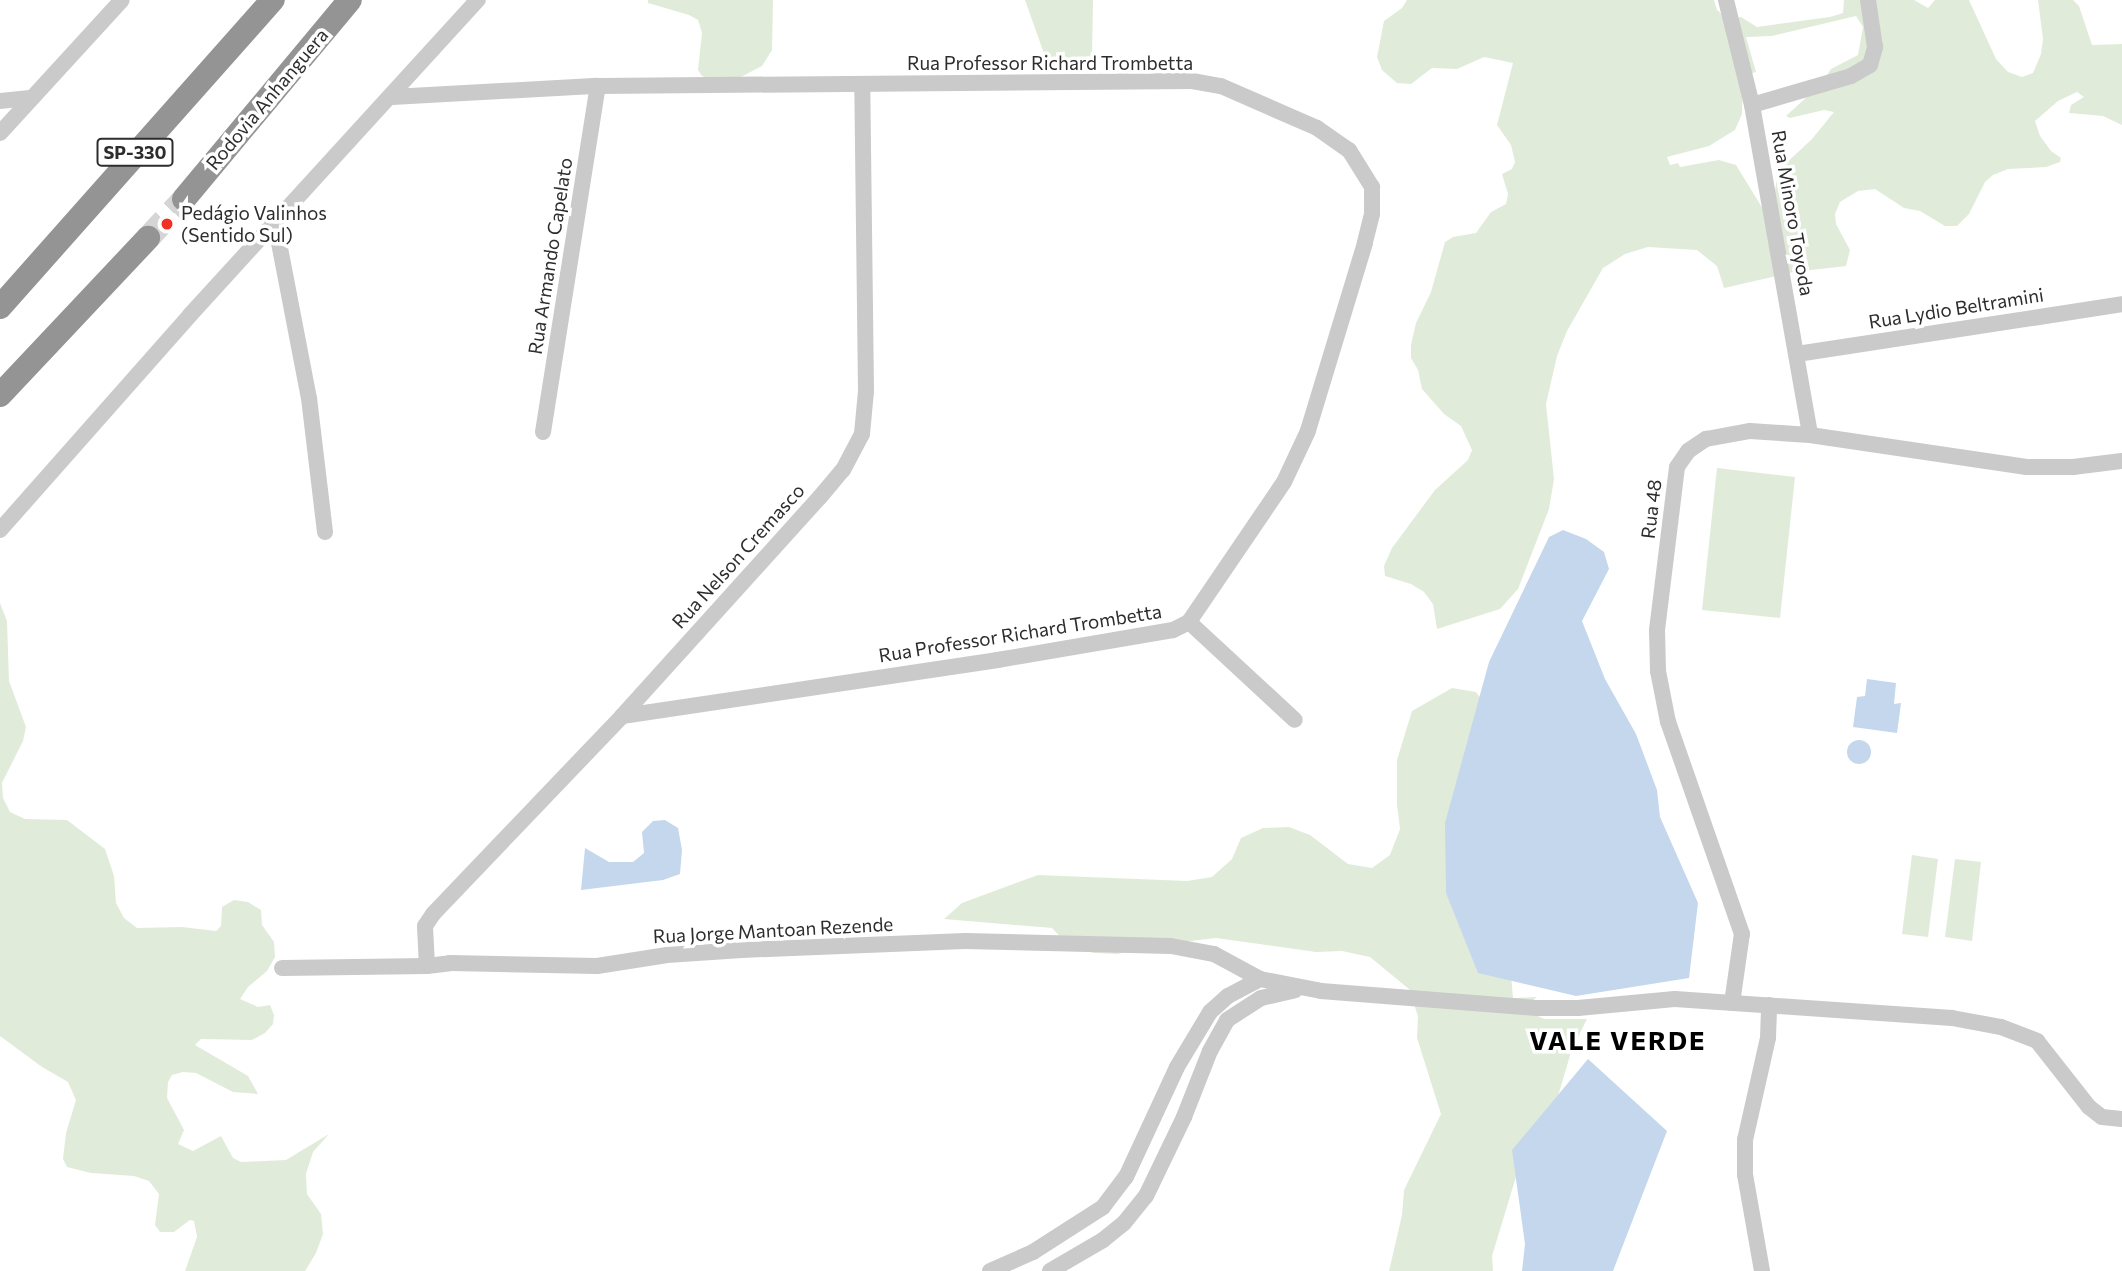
<!DOCTYPE html>
<meta charset="utf-8">
<style>
body{margin:0}
#map{position:relative;width:2122px;height:1271px;overflow:hidden;background:#fff;font-family:Commissioner,sans-serif}
div>[style]{position:absolute}
.green>*{inset:0;background:#e0ecd9}
.water>*{inset:0;background:#c4d7ed}
.round{border-radius:50%}
.highway-tunnel>*{height:24px;margin-top:-12px;transform-origin:0;background:repeating-linear-gradient(90deg,#d5d5d5 0 24px,transparent 0 36px)}
.minor>*{height:16px;margin:-8px;padding:0 8px;transform-origin:8px;border-radius:8px;background:#cacaca}
.highway>*{height:24px;margin:-12px;padding:0 12px;transform-origin:12px;border-radius:12px;background:#949494}
.dots>*{width:19px;height:19px;translate:-50% -50%;box-sizing:border-box;border:4px solid #fff;border-radius:50%}
span{translate:-50% -50%;white-space:nowrap;text-align:center;line-height:1.15;-webkit-text-stroke:7px #fff;paint-order:stroke}
.shield-label span{padding:2px 5px;background:#fff;border:2px solid;border-radius:5px;-webkit-text-stroke-width:0}
.shield-label{font-size:18px;color:#2d2d2d;font-weight:700}
.street-label{font-size:19px;color:#2d2d2d}
.poi-label{font-size:19px;color:#2d2d2d}
.left{translate:0 -50%;text-align:left}
.district-label{font-size:26px;color:#000;font-weight:700;letter-spacing:2px}
</style>
<div id="map">
<div class="green">
<div style="clip-path:polygon(648px 0,773px 0,772px 50px,762px 66px,739px 78px,716px 81px,702px 76px,698px 70px,702px 33px,698px 20px,689px 15px,648px 3px)"></div>
<div style="clip-path:polygon(1025px 0,1093px 0,1092px 56px,1087px 65px,1077px 71px,1061px 70px,1046px 59px)"></div>
<div style="clip-path:polygon(evenodd,1407px 0,1714px 0,1717px 10px,1727px 19px,1741px 17px,1757px 27px,1830px 17px,1843px 13px,1844px 0,1914px 0,1928px 8px,1935px 0,1969px 0,1996px 59px,2008px 72px,2022px 77px,2033px 73px,2041px 54px,2043px 39px,2038px 0,2073px 0,2079px 6px,2092px 45px,2122px 44px,2122px 125px,2103px 116px,2069px 113px,2071px 105px,2084px 97px,2077px 92px,2058px 101px,2035px 121px,2040px 136px,2051px 151px,2061px 158px,2060px 162px,2046px 167px,2008px 169px,1993px 175px,1985px 182px,1969px 214px,1957px 226px,1945px 226px,1920px 211px,1904px 208px,1875px 189px,1858px 191px,1840px 202px,1835px 214px,1836px 224px,1850px 250px,1846px 266px,1794px 272px,1724px 288px,1717px 266px,1697px 250px,1648px 247px,1625px 254px,1603px 268px,1567px 331px,1557px 356px,1546px 404px,1554px 479px,1549px 509px,1518px 589px,1500px 609px,1437px 629px,1433px 604px,1424px 592px,1411px 584px,1385px 576px,1384px 566px,1392px 548px,1435px 490px,1468px 460px,1472px 450px,1461px 426px,1444px 414px,1422px 389px,1418px 370px,1411px 358px,1411px 345px,1416px 323px,1431px 292px,1445px 242px,1453px 237px,1476px 233px,1491px 212px,1506px 204px,1508px 194px,1502px 174px,1512px 169px,1515px 162px,1511px 145px,1497px 125px,1513px 63px,1484px 57px,1457px 69px,1432px 68px,1411px 84px,1397px 83px,1382px 70px,1377px 57px,1384px 21px,1402px 8px,1407px 0,1856px 16px,1863px 27px,1858px 55px,1831px 69px,1821px 84px,1786px 116px,1790px 118px,1824px 110px,1834px 112px,1812px 139px,1783px 166px,1777px 178px,1772px 211px,1766px 214px,1736px 165px,1719px 160px,1680px 167px,1678px 163px,1670px 165px,1667px 157px,1709px 146px,1735px 130px,1742px 114px,1743px 76px,1756px 72px,1746px 37px,1772px 36px,1856px 16px)"></div>
<div style="clip-path:polygon(1717px 468px,1795px 477px,1780px 618px,1702px 610px)"></div>
<div style="clip-path:polygon(0 603px,7px 621px,9px 681px,26px 727px,23px 741px,2px 783px,3px 798px,10px 812px,25px 819px,67px 820px,105px 849px,114px 876px,116px 903px,124px 918px,137px 928px,182px 927px,216px 931px,221px 926px,222px 907px,234px 900px,248px 902px,261px 910px,262px 925px,274px 942px,275px 957px,267px 971px,248px 987px,240px 999px,258px 1007px,270px 1005px,274px 1015px,273px 1024px,265px 1033px,252px 1040px,201px 1039px,195px 1045px,248px 1076px,258px 1094px,233px 1092px,196px 1073px,183px 1072px,172px 1075px,168px 1082px,167px 1098px,184px 1130px,178px 1144px,193px 1151px,221px 1136px,233px 1158px,241px 1162px,286px 1160px,329px 1134px,313px 1152px,306px 1174px,307px 1194px,321px 1214px,323px 1234px,316px 1253px,305px 1271px,185px 1271px,197px 1237px,194px 1221px,190px 1220px,174px 1232px,160px 1232px,155px 1225px,159px 1194px,149px 1181px,134px 1176px,91px 1173px,67px 1167px,63px 1159px,66px 1133px,76px 1100px,68px 1082px,42px 1067px,0 1036px)"></div>
<div style="clip-path:polygon(1452px 688px,1476px 692px,1489px 710px,1513px 998px,1537px 997px,1530px 1002px,1531px 1014px,1545px 1019px,1587px 1019px,1572px 1049px,1555px 1106px,1522px 1157px,1492px 1256px,1493px 1271px,1389px 1271px,1402px 1215px,1404px 1190px,1441px 1114px,1417px 1038px,1418px 1016px,1409px 989px,1370px 957px,1342px 951px,1316px 952px,1216px 938px,1141px 947px,1118px 954px,1095px 953px,1072px 949px,1052px 928px,944px 919px,962px 903px,1038px 875px,1187px 881px,1212px 877px,1232px 859px,1241px 838px,1263px 828px,1289px 827px,1310px 835px,1348px 864px,1372px 868px,1390px 855px,1400px 829px,1397px 805px,1397px 760px,1412px 711px)"></div>
<div style="clip-path:polygon(1912px 855px,1938px 859px,1928px 937px,1902px 934px)"></div>
<div style="clip-path:polygon(1955px 859px,1981px 862px,1972px 941px,1945px 937px)"></div>
</div>
<div class="water">
<div style="clip-path:polygon(1563px 530px,1586px 539px,1604px 552px,1609px 569px,1582px 621px,1605px 679px,1636px 734px,1657px 790px,1660px 817px,1698px 903px,1689px 978px,1576px 996px,1478px 973px,1446px 893px,1445px 823px,1489px 662px,1549px 537px)"></div>
<div style="clip-path:polygon(1867px 679px,1896px 683px,1894px 704px,1901px 703px,1897px 733px,1853px 727px,1857px 697px,1865px 696px)"></div>
<div class="round" style="left:1847px;top:740px;width:24px;height:24px"></div>
<div style="clip-path:polygon(665px 820px,678px 828px,682px 850px,680px 874px,663px 880px,581px 890px,585px 848px,609px 862px,633px 862px,644px 853px,642px 832px,653px 821px)"></div>
<div style="clip-path:polygon(1588px 1059px,1667px 1131px,1613px 1271px,1522px 1271px,1525px 1244px,1512px 1150px)"></div>
</div>
<div class="highway-tunnel">
<div style="left:148px;top:238px;width:53px;rotate:-47.3deg"></div>
</div>
<div class="minor">
<div style="left:1726px;top:0;width:108px;rotate:76.1deg"></div>
<div style="left:1752px;top:105px;width:335px;rotate:80deg"></div>
<div style="left:392px;top:97px;width:206px;rotate:-3.1deg"></div>
<div style="left:598px;top:86px;width:594px;rotate:-0.48deg"></div>
<div style="left:1192px;top:81px;width:29px;rotate:10deg"></div>
<div style="left:1221px;top:86px;width:105px;rotate:23.6deg"></div>
<div style="left:1317px;top:128px;width:39px;rotate:35deg"></div>
<div style="left:1349px;top:150px;width:44px;rotate:58.1deg"></div>
<div style="left:1372px;top:187px;width:27px;rotate:90deg"></div>
<div style="left:1372px;top:214px;width:30px;rotate:104deg"></div>
<div style="left:1365px;top:243px;width:196px;rotate:106.9deg"></div>
<div style="left:1308px;top:431px;width:56px;rotate:115.2deg"></div>
<div style="left:1284px;top:482px;width:169px;rotate:124.2deg"></div>
<div style="left:1189px;top:622px;width:18px;rotate:153deg"></div>
<div style="left:1173px;top:630px;width:178px;rotate:170.3deg"></div>
<div style="left:998px;top:660px;width:380px;rotate:171.5deg"></div>
<div style="left:0;top:101px;width:30px;rotate:-6deg"></div>
<div style="left:1752px;top:105px;width:103px;rotate:-16.3deg"></div>
<div style="left:1851px;top:76px;width:22px;rotate:-30deg"></div>
<div style="left:1870px;top:65px;width:19px;rotate:-74deg"></div>
<div style="left:1875px;top:47px;width:48px;rotate:-98.5deg"></div>
<div style="left:0;top:133px;width:180px;rotate:-47.5deg"></div>
<div style="left:275px;top:222px;width:179px;rotate:79.1deg"></div>
<div style="left:309px;top:398px;width:135px;rotate:83.2deg"></div>
<div style="left:1797px;top:354px;width:329px;rotate:-8.7deg"></div>
<div style="left:543px;top:432px;width:350px;rotate:-81deg"></div>
<div style="left:0;top:530px;width:287px;rotate:-48.5deg"></div>
<div style="left:190px;top:315px;width:427px;rotate:-47.6deg"></div>
<div style="left:1189px;top:622px;width:144px;rotate:42.8deg"></div>
<div style="left:427px;top:966px;width:40px;rotate:-92.9deg"></div>
<div style="left:425px;top:926px;width:14px;rotate:-56deg"></div>
<div style="left:433px;top:914px;width:274px;rotate:-46.3deg"></div>
<div style="left:622px;top:716px;width:295px;rotate:-47.9deg"></div>
<div style="left:820px;top:497px;width:35px;rotate:-50deg"></div>
<div style="left:843px;top:470px;width:41px;rotate:-62.2deg"></div>
<div style="left:862px;top:434px;width:43px;rotate:-84.7deg"></div>
<div style="left:866px;top:391px;width:306px;rotate:-90.7deg"></div>
<div style="left:282px;top:968px;width:145px;rotate:-0.8deg"></div>
<div style="left:427px;top:966px;width:23px;rotate:-7deg"></div>
<div style="left:450px;top:963px;width:147px;rotate:1.2deg"></div>
<div style="left:597px;top:966px;width:71px;rotate:-8.9deg"></div>
<div style="left:667px;top:955px;width:75px;rotate:-3.8deg"></div>
<div style="left:742px;top:950px;width:223px;rotate:-2.3deg"></div>
<div style="left:965px;top:941px;width:206px;rotate:1.4deg"></div>
<div style="left:1171px;top:946px;width:44px;rotate:10.5deg"></div>
<div style="left:1214px;top:954px;width:52px;rotate:28.5deg"></div>
<div style="left:1260px;top:979px;width:62px;rotate:11.1deg"></div>
<div style="left:1321px;top:991px;width:219px;rotate:4.5deg"></div>
<div style="left:1539px;top:1008px;width:39px"></div>
<div style="left:1578px;top:1008px;width:97px;rotate:-5.3deg"></div>
<div style="left:1675px;top:999px;width:278px;rotate:3.9deg"></div>
<div style="left:1952px;top:1018px;width:50px;rotate:10.4deg"></div>
<div style="left:2001px;top:1027px;width:39px;rotate:21deg"></div>
<div style="left:2037px;top:1041px;width:84px;rotate:51.8deg"></div>
<div style="left:2089px;top:1107px;width:16px;rotate:38deg"></div>
<div style="left:2102px;top:1117px;width:20px;rotate:6deg"></div>
<div style="left:1732px;top:1003px;width:70px;rotate:-81.8deg"></div>
<div style="left:1742px;top:934px;width:225px;rotate:-109.2deg"></div>
<div style="left:1668px;top:722px;width:52px;rotate:-101.1deg"></div>
<div style="left:1658px;top:671px;width:41px;rotate:-91.4deg"></div>
<div style="left:1657px;top:630px;width:164px;rotate:-83deg"></div>
<div style="left:1677px;top:467px;width:19px;rotate:-55deg"></div>
<div style="left:1688px;top:451px;width:22px;rotate:-34deg"></div>
<div style="left:1706px;top:439px;width:45px;rotate:-10.3deg"></div>
<div style="left:1750px;top:431px;width:60px;rotate:3.8deg"></div>
<div style="left:1810px;top:435px;width:219px;rotate:8.4deg"></div>
<div style="left:2027px;top:467px;width:46px"></div>
<div style="left:2073px;top:467px;width:49px;rotate:-7deg"></div>
<div style="left:990px;top:1271px;width:47px;rotate:-23.8deg"></div>
<div style="left:1033px;top:1252px;width:83px;rotate:-32.7deg"></div>
<div style="left:1103px;top:1207px;width:38px;rotate:-53deg"></div>
<div style="left:1126px;top:1177px;width:121px;rotate:-65.1deg"></div>
<div style="left:1177px;top:1067px;width:64px;rotate:-59deg"></div>
<div style="left:1210px;top:1012px;width:24px;rotate:-42deg"></div>
<div style="left:1228px;top:996px;width:36px;rotate:-28deg"></div>
<div style="left:1050px;top:1271px;width:61px;rotate:-30.3deg"></div>
<div style="left:1103px;top:1240px;width:27px;rotate:-39deg"></div>
<div style="left:1124px;top:1223px;width:35px;rotate:-51deg"></div>
<div style="left:1146px;top:1196px;width:88px;rotate:-64.3deg"></div>
<div style="left:1184px;top:1117px;width:71px;rotate:-68.5deg"></div>
<div style="left:1210px;top:1051px;width:35px;rotate:-61deg"></div>
<div style="left:1227px;top:1020px;width:40px;rotate:-32.9deg"></div>
<div style="left:1261px;top:998px;width:35px;rotate:-13deg"></div>
<div style="left:1762px;top:1271px;width:97px;rotate:-100deg"></div>
<div style="left:1745px;top:1175px;width:35px;rotate:-90deg"></div>
<div style="left:1745px;top:1140px;width:105px;rotate:-77.3deg"></div>
<div style="left:1768px;top:1038px;width:33px;rotate:-88deg"></div>
</div>
<div class="highway">
<div style="left:184px;top:199px;width:259px;rotate:-50.2deg"></div>
<div style="left:0;top:307px;width:411px;rotate:-48.4deg"></div>
<div style="left:0;top:395px;width:216px;rotate:-46.7deg"></div>
</div>
<div class="dots">
<div style="left:167px;top:224px;background:#f03023"></div>
</div>
<div class="shield-label">
<span style="left:135px;top:152px">SP-330</span>
</div>
<div class="street-label">
<span style="left:1050px;top:63px">Rua Professor Richard Trombetta</span>
<span style="left:267px;top:99px;rotate:-50deg">Rodovia Anhanguera</span>
<span style="left:1793px;top:213px;rotate:80deg">Rua Minoro Toyoda</span>
<span style="left:550px;top:256px;rotate:-81deg">Rua Armando Capelato</span>
<span style="left:1956px;top:308px;rotate:-9deg">Rua Lydio Beltramini</span>
<span style="left:1651px;top:509px;rotate:-83deg">Rua 48</span>
<span style="left:738px;top:556px;rotate:-48deg">Rua Nelson Cremasco</span>
<span style="left:1020px;top:633px;rotate:-9deg">Rua Professor Richard Trombetta</span>
<span style="left:773px;top:930px;rotate:-3deg">Rua Jorge Mantoan Rezende</span>
</div>
<div class="poi-label">
<span class="left" style="left:181px;top:224px">Pedágio Valinhos<br>(Sentido Sul)</span>
</div>
<div class="district-label">
<span style="left:1618px;top:1040px">VALE VERDE</span>
</div>
</div>
